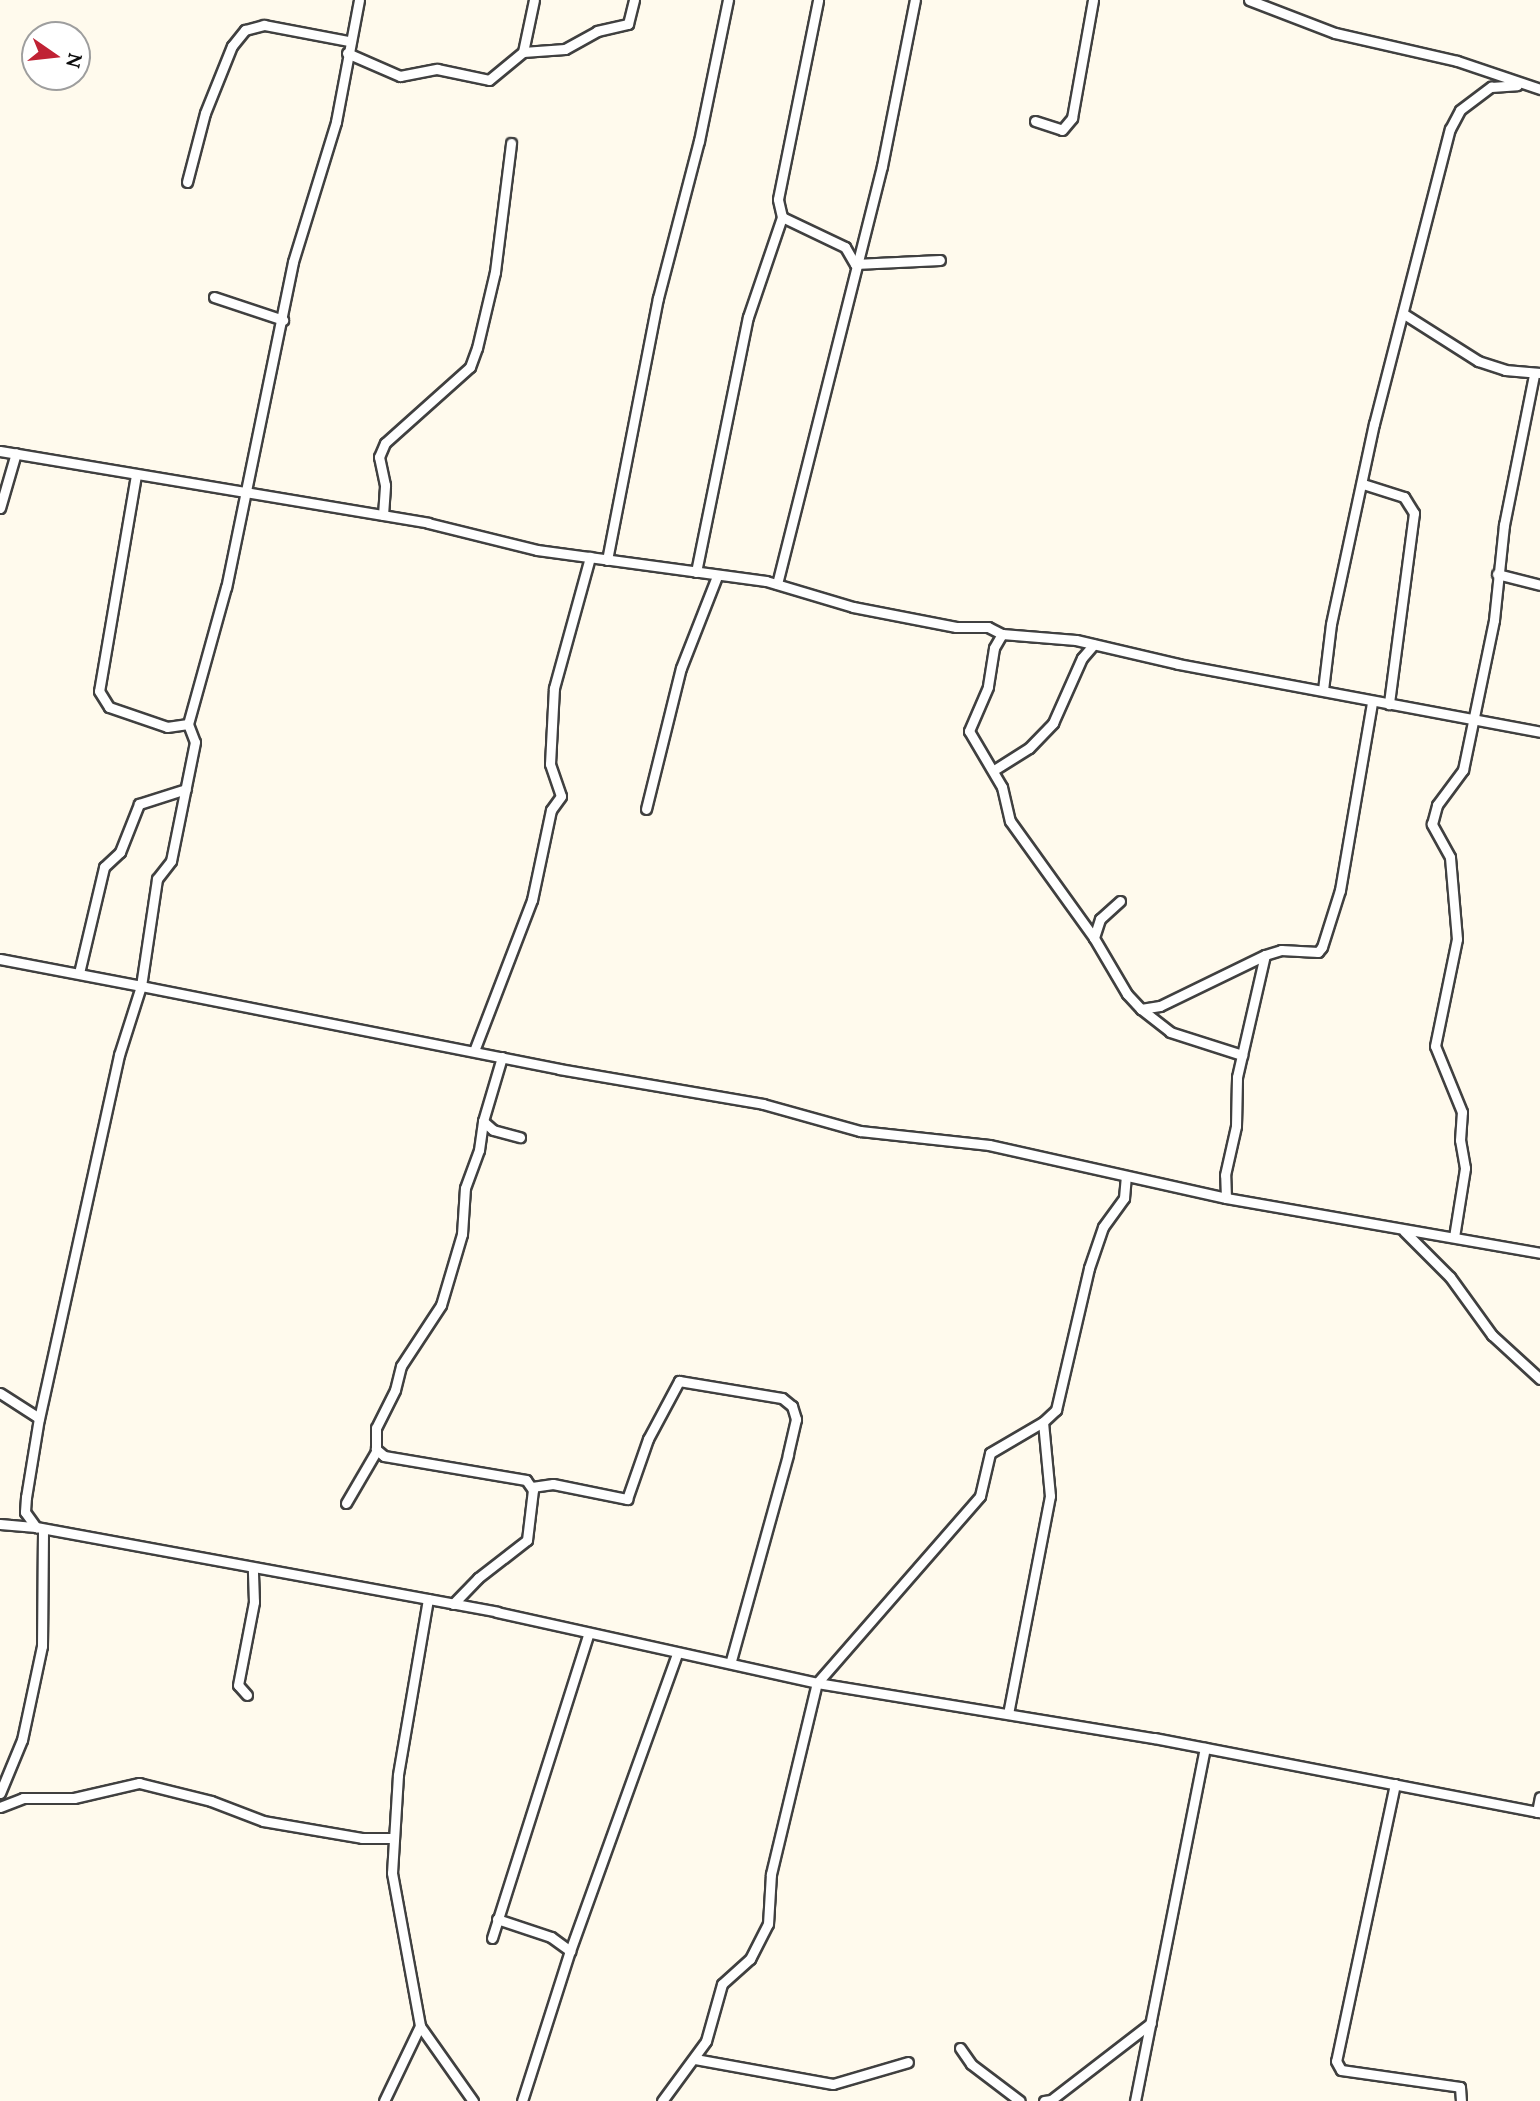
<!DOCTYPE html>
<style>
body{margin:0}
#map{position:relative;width:1540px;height:2101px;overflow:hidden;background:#fffaed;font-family:Lora,serif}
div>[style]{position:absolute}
.roads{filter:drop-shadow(2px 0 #404040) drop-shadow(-2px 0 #404040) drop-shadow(0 2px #404040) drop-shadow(0 -2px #404040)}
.minor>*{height:9px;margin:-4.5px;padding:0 4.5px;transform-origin:4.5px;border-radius:4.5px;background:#fff}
span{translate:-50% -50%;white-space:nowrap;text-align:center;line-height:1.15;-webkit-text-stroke:7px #fff;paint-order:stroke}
.north{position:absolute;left:21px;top:21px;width:70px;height:70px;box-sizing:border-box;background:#fff;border:2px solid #9e9e9e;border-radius:50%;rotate:104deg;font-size:19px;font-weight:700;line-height:28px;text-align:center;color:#0d0d0d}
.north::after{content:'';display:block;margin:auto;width:24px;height:32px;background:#c02234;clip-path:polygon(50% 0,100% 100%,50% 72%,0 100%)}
</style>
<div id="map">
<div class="roads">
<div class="minor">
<div style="left:359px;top:0;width:124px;rotate:100.7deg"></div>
<div style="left:336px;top:122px;width:146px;rotate:107.1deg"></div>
<div style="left:293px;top:262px;width:332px;rotate:101.6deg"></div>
<div style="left:226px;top:587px;width:142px;rotate:105.5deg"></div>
<div style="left:188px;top:724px;width:19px;rotate:69deg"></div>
<div style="left:195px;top:742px;width:121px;rotate:101.4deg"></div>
<div style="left:171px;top:861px;width:23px;rotate:128deg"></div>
<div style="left:157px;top:879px;width:108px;rotate:98.5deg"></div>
<div style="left:141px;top:986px;width:426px;rotate:11.2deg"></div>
<div style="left:559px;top:1069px;width:207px;rotate:9.7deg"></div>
<div style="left:763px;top:1104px;width:101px;rotate:15.6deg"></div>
<div style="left:860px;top:1131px;width:130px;rotate:6.2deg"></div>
<div style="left:989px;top:1145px;width:243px;rotate:12.6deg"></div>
<div style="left:1226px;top:1198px;width:319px;rotate:9.9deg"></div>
<div style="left:1249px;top:0;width:92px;rotate:21deg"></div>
<div style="left:1335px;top:33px;width:125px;rotate:12.9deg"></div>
<div style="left:1457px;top:61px;width:88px;rotate:18.6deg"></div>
<div style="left:523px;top:52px;width:53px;rotate:-78.1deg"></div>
<div style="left:347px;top:53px;width:58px;rotate:23.5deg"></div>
<div style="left:400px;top:76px;width:38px;rotate:-11deg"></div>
<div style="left:437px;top:69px;width:53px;rotate:11.9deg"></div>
<div style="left:489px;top:80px;width:44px;rotate:-39.5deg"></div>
<div style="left:523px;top:52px;width:42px;rotate:-4.1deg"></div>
<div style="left:565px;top:49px;width:37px;rotate:-29deg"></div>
<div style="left:597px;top:31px;width:32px;rotate:-13deg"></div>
<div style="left:628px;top:24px;width:25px;rotate:-76deg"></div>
<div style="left:1035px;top:121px;width:28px;rotate:18deg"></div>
<div style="left:1062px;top:130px;width:16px;rotate:-50deg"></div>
<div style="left:1072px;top:118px;width:120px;rotate:-79.9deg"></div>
<div style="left:187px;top:182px;width:71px;rotate:-75.4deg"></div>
<div style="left:205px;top:113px;width:72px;rotate:-68.1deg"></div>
<div style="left:232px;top:46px;width:21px;rotate:-51deg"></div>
<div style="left:245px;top:30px;width:20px;rotate:-15deg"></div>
<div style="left:264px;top:25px;width:86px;rotate:10.7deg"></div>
<div style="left:782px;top:217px;width:70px;rotate:25.5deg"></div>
<div style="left:845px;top:247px;width:20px;rotate:60deg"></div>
<div style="left:855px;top:264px;width:85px;rotate:-2.7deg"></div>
<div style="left:214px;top:297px;width:73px;rotate:18.4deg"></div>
<div style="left:1404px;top:314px;width:88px;rotate:32.4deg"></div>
<div style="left:1478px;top:361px;width:28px;rotate:18deg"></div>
<div style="left:1505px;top:370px;width:35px;rotate:5deg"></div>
<div style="left:0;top:451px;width:434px;rotate:9.5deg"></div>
<div style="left:428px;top:523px;width:112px;rotate:13.9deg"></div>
<div style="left:537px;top:550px;width:231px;rotate:7.7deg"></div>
<div style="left:766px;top:581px;width:91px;rotate:16.6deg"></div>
<div style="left:853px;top:607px;width:105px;rotate:11deg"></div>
<div style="left:956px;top:627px;width:32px"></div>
<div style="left:988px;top:627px;width:16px;rotate:27deg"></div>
<div style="left:1002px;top:634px;width:74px;rotate:4.6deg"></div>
<div style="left:1076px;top:640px;width:105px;rotate:13.2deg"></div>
<div style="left:1178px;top:664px;width:368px;rotate:10.6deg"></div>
<div style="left:136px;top:475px;width:219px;rotate:99.7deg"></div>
<div style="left:99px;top:691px;width:19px;rotate:58deg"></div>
<div style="left:109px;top:707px;width:61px;rotate:19deg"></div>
<div style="left:167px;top:727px;width:21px;rotate:-8deg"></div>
<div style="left:1363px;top:484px;width:43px;rotate:17.6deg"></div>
<div style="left:1404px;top:497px;width:19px;rotate:58deg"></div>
<div style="left:1414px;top:513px;width:193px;rotate:97.5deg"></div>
<div style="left:0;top:508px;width:57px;rotate:-73.8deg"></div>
<div style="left:383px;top:515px;width:30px;rotate:-86deg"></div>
<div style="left:385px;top:485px;width:29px;rotate:-102deg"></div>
<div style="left:379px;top:457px;width:15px;rotate:-67deg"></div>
<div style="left:385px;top:443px;width:114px;rotate:-41.8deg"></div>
<div style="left:470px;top:367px;width:20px;rotate:-70deg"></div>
<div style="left:477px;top:348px;width:78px;rotate:-76.7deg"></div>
<div style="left:495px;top:272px;width:130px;rotate:-82.9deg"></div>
<div style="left:607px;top:560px;width:267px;rotate:-79deg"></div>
<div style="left:658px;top:298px;width:162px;rotate:-75.4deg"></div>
<div style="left:699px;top:141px;width:144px;rotate:-78.4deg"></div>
<div style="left:696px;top:572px;width:260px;rotate:-78.5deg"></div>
<div style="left:748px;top:317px;width:106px;rotate:-71.2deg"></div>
<div style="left:782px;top:217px;width:18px;rotate:-103deg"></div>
<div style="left:778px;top:199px;width:203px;rotate:-78.6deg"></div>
<div style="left:1497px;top:574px;width:44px;rotate:14.3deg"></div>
<div style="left:777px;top:584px;width:431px;rotate:-75.9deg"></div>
<div style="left:882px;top:166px;width:169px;rotate:-78.8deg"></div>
<div style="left:1002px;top:634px;width:16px;rotate:120deg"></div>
<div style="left:994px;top:648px;width:39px;rotate:99deg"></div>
<div style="left:988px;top:687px;width:48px;rotate:113.4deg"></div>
<div style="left:969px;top:731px;width:65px;rotate:59.5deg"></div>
<div style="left:1002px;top:787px;width:35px;rotate:77deg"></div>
<div style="left:1010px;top:821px;width:144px;rotate:54.3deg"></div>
<div style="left:1323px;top:690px;width:66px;rotate:-83.1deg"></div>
<div style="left:1331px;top:624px;width:205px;rotate:-77.9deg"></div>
<div style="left:1374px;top:424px;width:305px;rotate:-75.6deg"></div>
<div style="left:1450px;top:129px;width:21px;rotate:-62deg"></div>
<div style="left:1460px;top:110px;width:39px;rotate:-37deg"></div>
<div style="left:1491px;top:87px;width:26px;rotate:-4deg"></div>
<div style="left:994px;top:770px;width:41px;rotate:-32.2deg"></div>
<div style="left:1029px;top:748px;width:35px;rotate:-46deg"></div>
<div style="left:1053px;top:723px;width:71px;rotate:-66deg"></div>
<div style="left:1082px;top:658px;width:18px;rotate:-49deg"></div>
<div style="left:646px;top:809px;width:145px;rotate:-76.1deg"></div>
<div style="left:681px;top:668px;width:99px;rotate:-68.6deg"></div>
<div style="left:1120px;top:901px;width:27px;rotate:138deg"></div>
<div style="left:1100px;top:919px;width:20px;rotate:108deg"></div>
<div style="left:1094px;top:938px;width:65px;rotate:59.5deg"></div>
<div style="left:1127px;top:994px;width:21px;rotate:47deg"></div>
<div style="left:1141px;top:1009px;width:19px;rotate:-9deg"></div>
<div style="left:1160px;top:1006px;width:117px;rotate:-25.9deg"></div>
<div style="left:0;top:959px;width:144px;rotate:10.8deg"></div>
<div style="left:141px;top:986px;width:72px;rotate:107.7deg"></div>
<div style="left:119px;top:1055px;width:372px;rotate:102.4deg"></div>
<div style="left:39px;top:1418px;width:80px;rotate:99.3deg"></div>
<div style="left:26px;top:1497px;width:15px;rotate:94deg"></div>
<div style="left:25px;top:1512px;width:19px;rotate:54deg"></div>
<div style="left:36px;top:1527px;width:469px;rotate:10.4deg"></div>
<div style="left:497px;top:1612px;width:328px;rotate:12.5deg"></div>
<div style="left:817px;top:1683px;width:341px;rotate:9.3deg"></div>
<div style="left:1154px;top:1738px;width:393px;rotate:10.9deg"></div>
<div style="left:79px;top:973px;width:109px;rotate:-76.7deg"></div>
<div style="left:104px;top:867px;width:22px;rotate:-43deg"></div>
<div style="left:120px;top:852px;width:52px;rotate:-68.4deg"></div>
<div style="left:139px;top:804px;width:49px;rotate:-17.7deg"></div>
<div style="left:1141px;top:1009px;width:37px;rotate:38deg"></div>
<div style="left:1170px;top:1032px;width:76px;rotate:17.7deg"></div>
<div style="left:474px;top:1051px;width:162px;rotate:-69deg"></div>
<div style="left:532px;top:900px;width:92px;rotate:-78.1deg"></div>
<div style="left:551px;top:810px;width:17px;rotate:-54deg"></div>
<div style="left:561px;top:796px;width:34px;rotate:-109deg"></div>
<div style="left:550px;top:764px;width:76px;rotate:-87deg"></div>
<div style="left:554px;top:688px;width:136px;rotate:-74.6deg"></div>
<div style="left:502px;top:1057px;width:67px;rotate:106.5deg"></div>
<div style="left:483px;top:1121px;width:13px;rotate:42deg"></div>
<div style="left:493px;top:1130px;width:28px;rotate:15deg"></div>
<div style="left:1226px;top:1198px;width:23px;rotate:-92deg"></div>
<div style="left:1225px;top:1175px;width:50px;rotate:-77.3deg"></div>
<div style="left:1236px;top:1126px;width:49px;rotate:-88.8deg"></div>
<div style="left:1237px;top:1077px;width:125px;rotate:-77.1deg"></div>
<div style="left:1265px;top:955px;width:17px;rotate:-17deg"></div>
<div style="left:1281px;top:950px;width:37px;rotate:3deg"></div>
<div style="left:1318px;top:952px;width:6px;rotate:-51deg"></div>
<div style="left:1322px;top:947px;width:60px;rotate:-72.5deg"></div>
<div style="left:1340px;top:890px;width:190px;rotate:-80.3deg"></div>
<div style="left:1404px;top:1231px;width:65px;rotate:45deg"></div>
<div style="left:1450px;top:1277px;width:72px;rotate:54.1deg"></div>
<div style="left:1492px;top:1335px;width:65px;rotate:42.5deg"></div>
<div style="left:1454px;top:1237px;width:70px;rotate:-80.9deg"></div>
<div style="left:1465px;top:1168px;width:28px;rotate:-100deg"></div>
<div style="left:1460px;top:1140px;width:28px;rotate:-86deg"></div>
<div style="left:1462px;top:1112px;width:71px;rotate:-112.2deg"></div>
<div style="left:1435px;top:1046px;width:109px;rotate:-78.4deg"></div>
<div style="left:1457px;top:939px;width:82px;rotate:-94.9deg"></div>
<div style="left:1450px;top:857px;width:38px;rotate:-119deg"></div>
<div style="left:1432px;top:824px;width:20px;rotate:-75deg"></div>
<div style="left:1437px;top:805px;width:44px;rotate:-53.4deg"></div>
<div style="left:1463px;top:770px;width:153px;rotate:-78.3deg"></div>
<div style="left:1494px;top:620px;width:96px;rotate:-84deg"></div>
<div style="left:1504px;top:525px;width:153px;rotate:-78.7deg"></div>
<div style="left:0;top:1393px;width:46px;rotate:32.7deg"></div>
<div style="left:532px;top:1487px;width:21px;rotate:-8deg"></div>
<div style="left:553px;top:1484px;width:76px;rotate:11.5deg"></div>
<div style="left:627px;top:1499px;width:64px;rotate:-70.7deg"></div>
<div style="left:648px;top:1439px;width:66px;rotate:-61.9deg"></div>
<div style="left:679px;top:1381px;width:104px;rotate:9.4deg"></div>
<div style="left:782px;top:1398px;width:13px;rotate:39deg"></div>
<div style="left:792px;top:1406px;width:14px;rotate:73deg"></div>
<div style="left:796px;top:1419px;width:37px;rotate:103deg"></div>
<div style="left:788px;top:1455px;width:214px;rotate:105.5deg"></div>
<div style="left:346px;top:1503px;width:61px;rotate:-59.7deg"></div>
<div style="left:0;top:1524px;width:36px;rotate:5deg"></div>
<div style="left:428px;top:1599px;width:179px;rotate:99.7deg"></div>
<div style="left:398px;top:1775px;width:98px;rotate:93.5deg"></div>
<div style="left:392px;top:1873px;width:156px;rotate:79.6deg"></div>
<div style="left:420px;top:2026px;width:92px;rotate:54.8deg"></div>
<div style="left:453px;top:1604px;width:36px;rotate:-46deg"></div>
<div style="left:478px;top:1578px;width:62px;rotate:-37.8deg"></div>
<div style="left:527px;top:1540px;width:50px;rotate:-83.2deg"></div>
<div style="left:533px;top:1490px;width:12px;rotate:-125deg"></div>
<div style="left:526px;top:1480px;width:144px;rotate:-170.4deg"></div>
<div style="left:384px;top:1456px;width:11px;rotate:-139deg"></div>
<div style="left:376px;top:1449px;width:21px;rotate:-90deg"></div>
<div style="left:376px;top:1428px;width:42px;rotate:-63.4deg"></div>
<div style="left:395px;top:1390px;width:25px;rotate:-76deg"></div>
<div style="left:401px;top:1366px;width:73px;rotate:-56.7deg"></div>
<div style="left:441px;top:1305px;width:74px;rotate:-73.5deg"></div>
<div style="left:462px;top:1234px;width:46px;rotate:-86.3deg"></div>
<div style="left:465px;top:1188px;width:40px;rotate:-69.8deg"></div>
<div style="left:479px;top:1150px;width:29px;rotate:-82deg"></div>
<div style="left:247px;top:1695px;width:13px;rotate:-132deg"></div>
<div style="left:238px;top:1685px;width:85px;rotate:-79.1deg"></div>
<div style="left:254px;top:1602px;width:33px;rotate:-92deg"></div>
<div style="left:1008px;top:1714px;width:222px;rotate:-79.1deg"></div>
<div style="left:1050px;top:1496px;width:74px;rotate:-95.4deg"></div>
<div style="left:1395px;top:1784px;width:283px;rotate:102deg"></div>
<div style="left:1336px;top:2061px;width:10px;rotate:61deg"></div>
<div style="left:1341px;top:2070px;width:120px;rotate:8.1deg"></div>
<div style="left:1460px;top:2087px;width:14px;rotate:86deg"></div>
<div style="left:0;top:1793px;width:57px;rotate:-67.5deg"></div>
<div style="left:22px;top:1740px;width:96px;rotate:-78deg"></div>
<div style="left:42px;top:1646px;width:116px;rotate:-89.5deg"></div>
<div style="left:0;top:1807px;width:25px;rotate:-21deg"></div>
<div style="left:23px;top:1798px;width:51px"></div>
<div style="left:74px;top:1798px;width:67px;rotate:-13deg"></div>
<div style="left:139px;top:1783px;width:74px;rotate:14deg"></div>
<div style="left:211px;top:1801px;width:56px;rotate:21deg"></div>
<div style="left:263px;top:1821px;width:100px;rotate:9.7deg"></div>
<div style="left:362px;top:1838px;width:28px"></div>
<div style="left:1537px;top:1812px;width:15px;rotate:-79deg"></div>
<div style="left:497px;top:1919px;width:57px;rotate:18.4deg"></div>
<div style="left:551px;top:1937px;width:24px;rotate:36deg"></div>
<div style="left:492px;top:1938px;width:320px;rotate:-72.4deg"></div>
<div style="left:960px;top:2048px;width:19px;rotate:55deg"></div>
<div style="left:971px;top:2064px;width:61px;rotate:37.1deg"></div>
<div style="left:695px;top:2059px;width:140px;rotate:10.3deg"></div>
<div style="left:833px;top:2084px;width:78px;rotate:-16.3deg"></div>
<div style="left:384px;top:2101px;width:83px;rotate:-64.4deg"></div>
<div style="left:522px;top:2101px;width:157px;rotate:-72.3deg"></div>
<div style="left:570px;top:1951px;width:316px;rotate:-70.2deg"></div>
<div style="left:662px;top:2101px;width:74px;rotate:-53.7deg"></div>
<div style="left:706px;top:2041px;width:59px;rotate:-74.3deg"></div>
<div style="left:722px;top:1984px;width:38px;rotate:-42deg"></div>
<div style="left:750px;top:1959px;width:39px;rotate:-63deg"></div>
<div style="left:768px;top:1924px;width:50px;rotate:-86.6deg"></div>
<div style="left:771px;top:1874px;width:196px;rotate:-76.5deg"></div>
<div style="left:817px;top:1683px;width:248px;rotate:-48.9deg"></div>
<div style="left:980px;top:1496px;width:44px;rotate:-76.9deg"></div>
<div style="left:990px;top:1453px;width:61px;rotate:-30.3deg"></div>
<div style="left:1043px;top:1422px;width:18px;rotate:-43deg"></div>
<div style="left:1056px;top:1410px;width:146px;rotate:-76.9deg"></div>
<div style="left:1089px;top:1268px;width:43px;rotate:-71.1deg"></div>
<div style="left:1103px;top:1227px;width:36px;rotate:-54deg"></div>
<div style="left:1124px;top:1198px;width:21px;rotate:-85deg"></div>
<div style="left:1044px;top:2101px;width:7px;rotate:-8deg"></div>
<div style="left:1051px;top:2100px;width:126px;rotate:-37.6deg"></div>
<div style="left:1135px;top:2101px;width:360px;rotate:-78.8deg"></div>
</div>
</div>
<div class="north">N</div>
</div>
